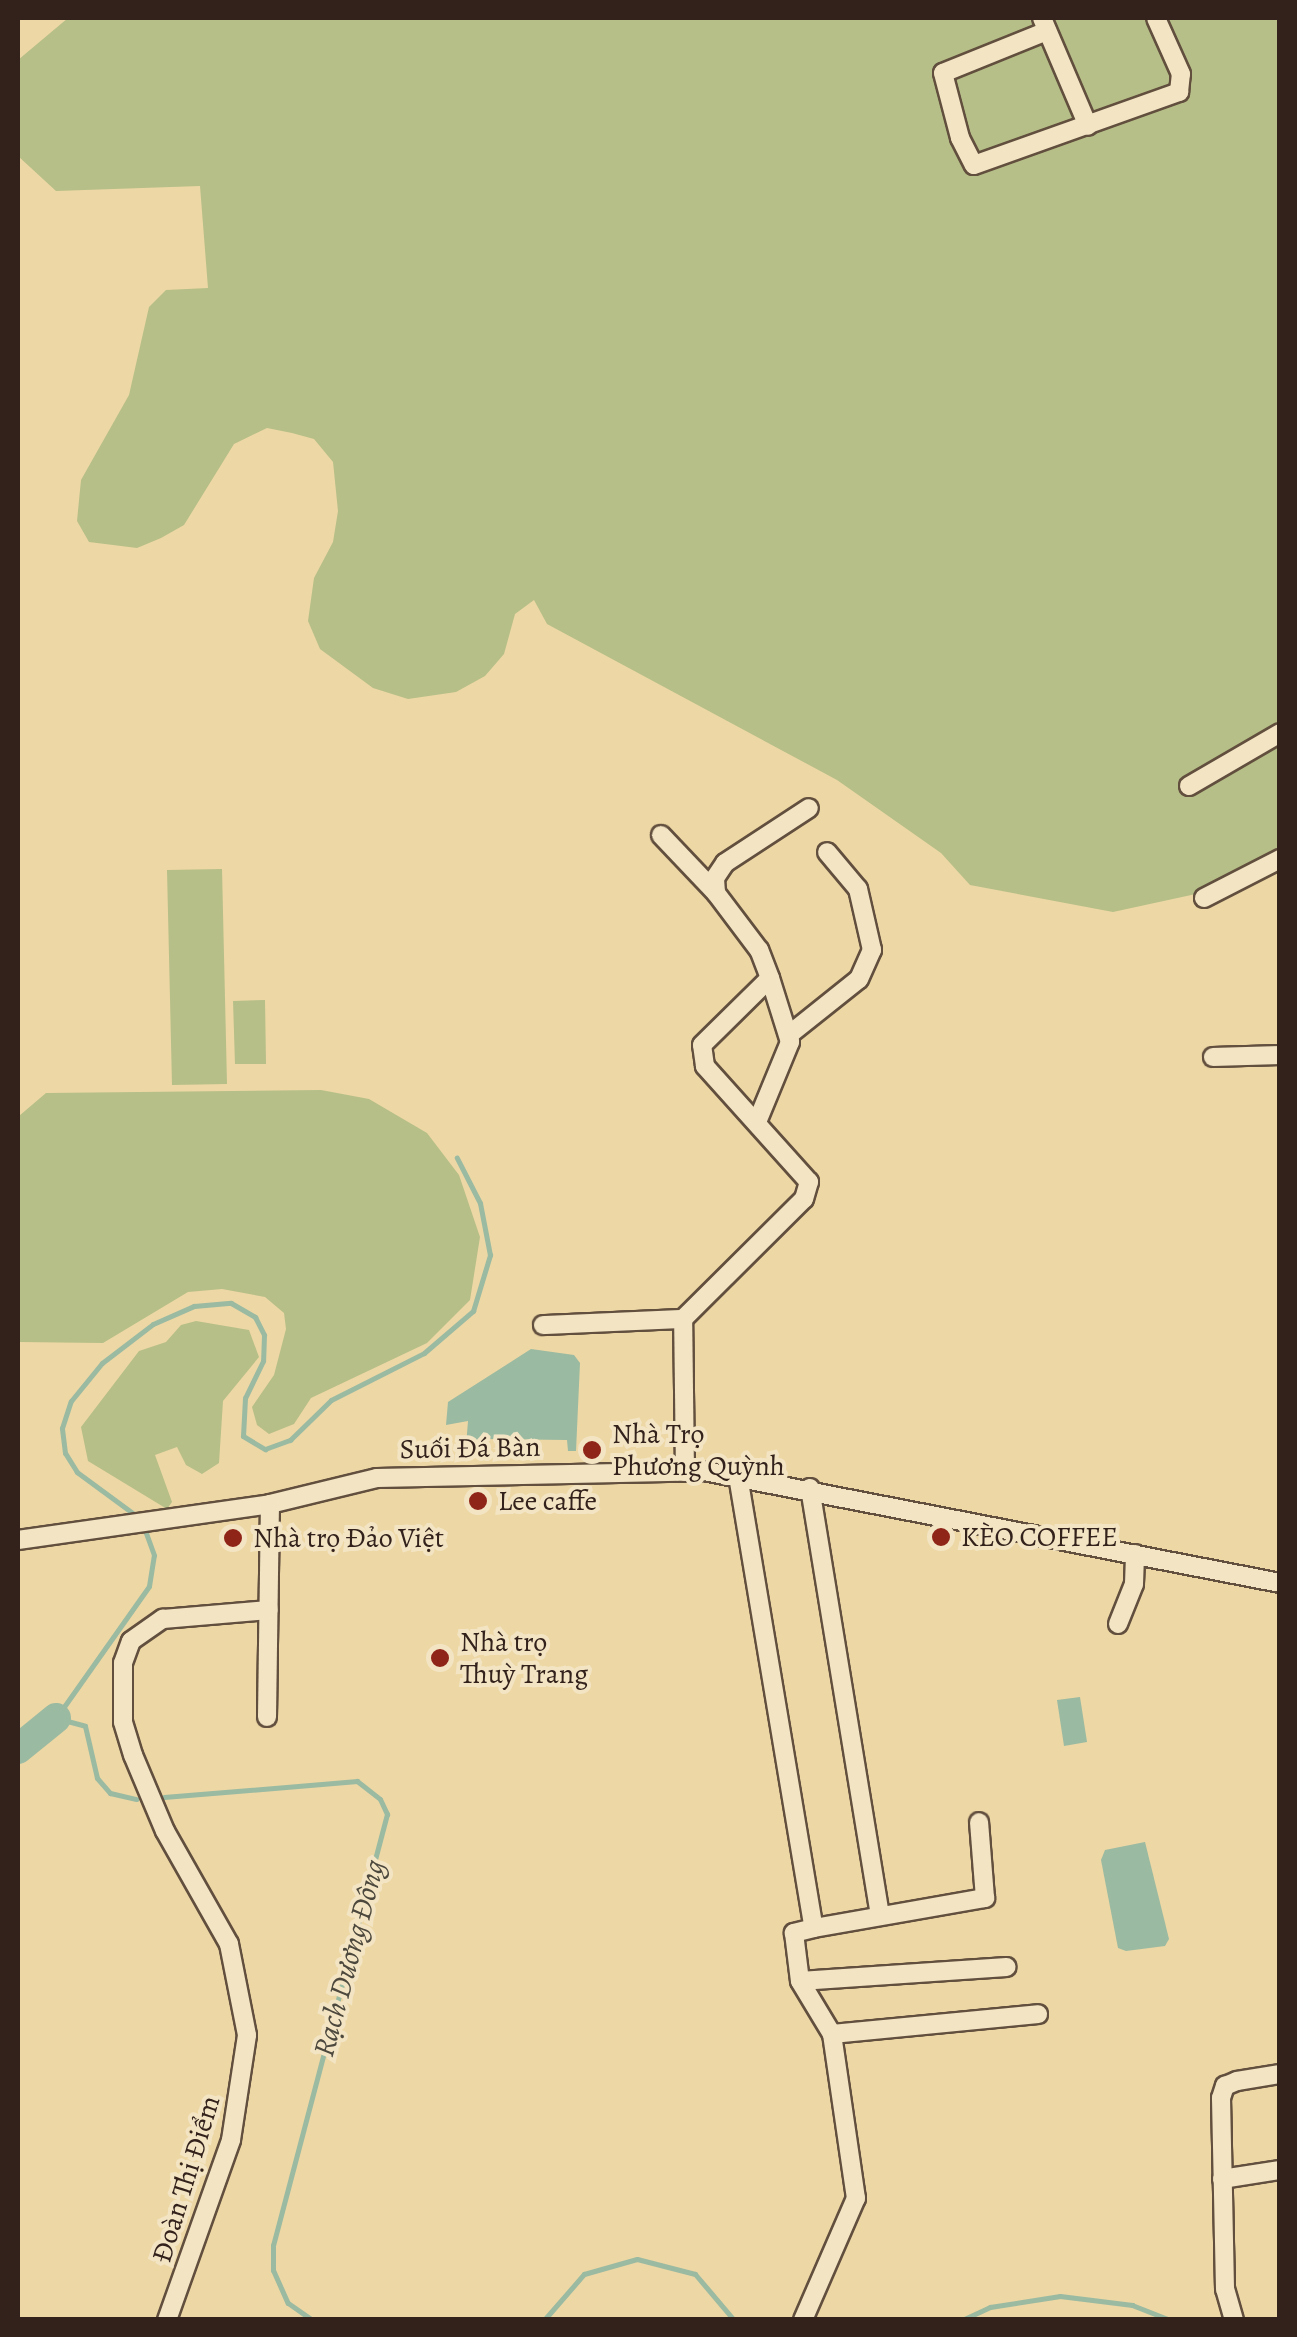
<!DOCTYPE html>
<meta charset="utf-8">
<style>
body{margin:0}
#map{position:relative;width:1297px;height:2337px;overflow:hidden;background:#edd7a5;font-family:Alegreya,serif}
div>[style]{position:absolute}
.green>*{inset:0;background:#b6bf88}
.water>*{inset:0;background:#9abaa1}
.stream>*{height:5px;margin:-2.5px;padding:0 2.5px;transform-origin:2.5px;border-radius:2.5px;background:#9abaa1}
.river>*{height:30px;margin:-15px;padding:0 15px;transform-origin:15px;border-radius:15px;background:#9abaa1}
.roads{filter:drop-shadow(2px 0 #624f3e) drop-shadow(-2px 0 #624f3e) drop-shadow(0 2px #624f3e) drop-shadow(0 -2px #624f3e)}
.minor>*{height:18px;margin:-9px;padding:0 9px;transform-origin:9px;border-radius:9px;background:#f3e5c4}
.dots>*{width:28px;height:28px;translate:-50% -50%;box-sizing:border-box;border:5px solid #f3e5c4;border-radius:50%}
span{translate:-50% -50%;white-space:nowrap;text-align:center;line-height:1.15;-webkit-text-stroke:8px #f3e5c4;paint-order:stroke}
.poi-label{font-size:28px;color:#33221c}
.left{translate:0 -50%;text-align:left}
.street-label{font-size:28px;color:#33221c}
.water-label{font-size:30px;color:#4d483d;font-style:italic}
.frame{position:absolute;inset:0;border:20px solid #33221c;pointer-events:none}
</style>
<div id="map">
<div class="green">
<div style="clip-path:polygon(68px 18px,1279px 18px,1279px 855px,1205px 892px,1113px 912px,970px 885px,941px 853px,837px 780px,547px 624px,534px 600px,515px 614px,504px 654px,485px 676px,456px 692px,408px 699px,373px 688px,320px 649px,308px 621px,314px 578px,333px 542px,338px 511px,333px 462px,314px 439px,292px 433px,267px 428px,234px 444px,184px 525px,161px 538px,137px 548px,89px 542px,77px 521px,81px 480px,129px 395px,149px 307px,166px 290px,208px 288px,200px 186px,56px 191px,18px 156px,18px 60px)"></div>
<div style="clip-path:polygon(222px 869px,227px 1084px,172px 1085px,167px 870px)"></div>
<div style="clip-path:polygon(265px 1000px,266px 1064px,235px 1064px,233px 1001px)"></div>
<div style="clip-path:polygon(46px 1093px,321px 1090px,369px 1099px,427px 1133px,459px 1175px,480px 1237px,470px 1300px,427px 1343px,311px 1398px,294px 1424px,269px 1434px,257px 1425px,252px 1407px,274px 1375px,286px 1329px,284px 1313px,265px 1297px,222px 1289px,188px 1292px,103px 1343px,18px 1342px,18px 1125px,19px 1116px)"></div>
<div style="clip-path:polygon(196px 1321px,249px 1330px,259px 1357px,223px 1401px,219px 1463px,202px 1474px,186px 1465px,177px 1447px,155px 1455px,172px 1502px,167px 1509px,88px 1461px,81px 1427px,139px 1351px,166px 1342px,181px 1325px)"></div>
</div>
<div class="water">
<div style="clip-path:polygon(531px 1349px,574px 1355px,580px 1363px,576px 1451px,568px 1451px,567px 1440px,480px 1439px,466px 1446px,468px 1421px,446px 1425px,448px 1402px)"></div>
<div style="clip-path:polygon(1080px 1697px,1087px 1742px,1064px 1746px,1057px 1700px)"></div>
<div style="clip-path:polygon(1145px 1842px,1169px 1939px,1165px 1946px,1126px 1951px,1118px 1948px,1101px 1860px,1105px 1850px)"></div>
</div>
<div class="stream">
<div style="left:138px;top:1517px;width:76px;rotate:-143.6deg"></div>
<div style="left:77px;top:1472px;width:22px;rotate:-122deg"></div>
<div style="left:65px;top:1453px;width:25px;rotate:-97deg"></div>
<div style="left:62px;top:1428px;width:28px;rotate:-72deg"></div>
<div style="left:71px;top:1401px;width:49px;rotate:-50.8deg"></div>
<div style="left:102px;top:1363px;width:64px;rotate:-37.4deg"></div>
<div style="left:153px;top:1324px;width:45px;rotate:-23.7deg"></div>
<div style="left:194px;top:1306px;width:37px;rotate:-5deg"></div>
<div style="left:231px;top:1303px;width:28px;rotate:30deg"></div>
<div style="left:255px;top:1317px;width:20px;rotate:63deg"></div>
<div style="left:264px;top:1335px;width:26px;rotate:92deg"></div>
<div style="left:263px;top:1361px;width:41px;rotate:115.9deg"></div>
<div style="left:245px;top:1398px;width:38px;rotate:93deg"></div>
<div style="left:243px;top:1436px;width:26px;rotate:31deg"></div>
<div style="left:265px;top:1449px;width:27px;rotate:-20deg"></div>
<div style="left:290px;top:1440px;width:57px;rotate:-44.3deg"></div>
<div style="left:331px;top:1400px;width:104px;rotate:-26.8deg"></div>
<div style="left:424px;top:1353px;width:65px;rotate:-40.6deg"></div>
<div style="left:473px;top:1311px;width:59px;rotate:-73.1deg"></div>
<div style="left:490px;top:1255px;width:53px;rotate:-100.9deg"></div>
<div style="left:480px;top:1203px;width:51px;rotate:-117.1deg"></div>
<div style="left:56px;top:1718px;width:161px;rotate:-54.8deg"></div>
<div style="left:149px;top:1586px;width:31px;rotate:-81deg"></div>
<div style="left:154px;top:1555px;width:30px;rotate:-110deg"></div>
<div style="left:56px;top:1718px;width:30px;rotate:15deg"></div>
<div style="left:85px;top:1726px;width:53px;rotate:77deg"></div>
<div style="left:97px;top:1778px;width:20px;rotate:49deg"></div>
<div style="left:110px;top:1793px;width:27px;rotate:13deg"></div>
<div style="left:164px;top:1797px;width:194px;rotate:-4.7deg"></div>
<div style="left:357px;top:1781px;width:29px;rotate:38deg"></div>
<div style="left:380px;top:1799px;width:17px;rotate:65deg"></div>
<div style="left:387px;top:1814px;width:446px;rotate:104.8deg"></div>
<div style="left:273px;top:2245px;width:25px;rotate:90deg"></div>
<div style="left:273px;top:2270px;width:36px;rotate:66deg"></div>
<div style="left:288px;top:2303px;width:29px;rotate:35deg"></div>
<div style="left:544px;top:2320px;width:61px;rotate:-49deg"></div>
<div style="left:584px;top:2274px;width:55px;rotate:-15.8deg"></div>
<div style="left:637px;top:2259px;width:60px;rotate:14.5deg"></div>
<div style="left:695px;top:2274px;width:60px;rotate:49.7deg"></div>
<div style="left:962px;top:2320px;width:31px;rotate:-25deg"></div>
<div style="left:990px;top:2307px;width:71px;rotate:-8.9deg"></div>
<div style="left:1060px;top:2296px;width:73px;rotate:7.1deg"></div>
<div style="left:1132px;top:2305px;width:41px;rotate:21.5deg"></div>
</div>
<div class="river">
<div style="left:18px;top:1749px;width:49px;rotate:-39.2deg"></div>
</div>
<div class="roads">
<div class="minor">
<div style="left:1042px;top:18px;width:117px;rotate:66.9deg"></div>
<div style="left:1047px;top:31px;width:112px;rotate:158deg"></div>
<div style="left:943px;top:73px;width:67px;rotate:75.3deg"></div>
<div style="left:960px;top:138px;width:30px;rotate:63deg"></div>
<div style="left:974px;top:165px;width:218px;rotate:-19.6deg"></div>
<div style="left:1179px;top:92px;width:18px;rotate:-84deg"></div>
<div style="left:1181px;top:74px;width:61px;rotate:-114.1deg"></div>
<div style="left:1189px;top:786px;width:105px;rotate:-30.2deg"></div>
<div style="left:661px;top:835px;width:80px;rotate:46.5deg"></div>
<div style="left:1204px;top:898px;width:85px;rotate:-27.2deg"></div>
<div style="left:790px;top:1034px;width:88px;rotate:-38.6deg"></div>
<div style="left:859px;top:979px;width:32px;rotate:-66deg"></div>
<div style="left:872px;top:950px;width:63px;rotate:-102.9deg"></div>
<div style="left:858px;top:889px;width:48px;rotate:-130deg"></div>
<div style="left:1213px;top:1057px;width:67px;rotate:-1.7deg"></div>
<div style="left:757px;top:1122px;width:87px;rotate:-67.6deg"></div>
<div style="left:790px;top:1042px;width:67px;rotate:-107.4deg"></div>
<div style="left:543px;top:1325px;width:140px;rotate:-2.5deg"></div>
<div style="left:685px;top:1472px;width:153px;rotate:-90.7deg"></div>
<div style="left:683px;top:1319px;width:170px;rotate:-44.8deg"></div>
<div style="left:804px;top:1199px;width:18px;rotate:-74deg"></div>
<div style="left:809px;top:1182px;width:156px;rotate:-131.9deg"></div>
<div style="left:705px;top:1066px;width:21px;rotate:-98deg"></div>
<div style="left:702px;top:1045px;width:95px;rotate:-44.6deg"></div>
<div style="left:770px;top:978px;width:30px;rotate:-111deg"></div>
<div style="left:759px;top:950px;width:71px;rotate:-127deg"></div>
<div style="left:716px;top:893px;width:15px;rotate:-94deg"></div>
<div style="left:715px;top:878px;width:18px;rotate:-56deg"></div>
<div style="left:725px;top:863px;width:100px;rotate:-33.2deg"></div>
<div style="left:738px;top:1476px;width:458px;rotate:80.5deg"></div>
<div style="left:814px;top:1928px;width:21px;rotate:166deg"></div>
<div style="left:794px;top:1933px;width:48px;rotate:82.9deg"></div>
<div style="left:800px;top:1981px;width:62px;rotate:58.9deg"></div>
<div style="left:832px;top:2034px;width:166px;rotate:81.7deg"></div>
<div style="left:856px;top:2198px;width:133px;rotate:113.5deg"></div>
<div style="left:810px;top:1488px;width:433px;rotate:80.7deg"></div>
<div style="left:18px;top:1540px;width:255px;rotate:-8.1deg"></div>
<div style="left:270px;top:1504px;width:110px;rotate:-13.7deg"></div>
<div style="left:377px;top:1478px;width:327px;rotate:-1.2deg"></div>
<div style="left:704px;top:1471px;width:587px;rotate:11deg"></div>
<div style="left:1118px;top:1624px;width:43px;rotate:-68.2deg"></div>
<div style="left:1134px;top:1584px;width:30px;rotate:-88deg"></div>
<div style="left:267px;top:1717px;width:213px;rotate:-89.2deg"></div>
<div style="left:814px;top:1928px;width:174px;rotate:-10deg"></div>
<div style="left:985px;top:1898px;width:76px;rotate:-94.5deg"></div>
<div style="left:800px;top:1981px;width:207px;rotate:-3.9deg"></div>
<div style="left:832px;top:2034px;width:207px;rotate:-5.5deg"></div>
<div style="left:1222px;top:2179px;width:59px;rotate:-8.8deg"></div>
<div style="left:167px;top:2320px;width:191px;rotate:-70.4deg"></div>
<div style="left:231px;top:2140px;width:106px;rotate:-81.3deg"></div>
<div style="left:247px;top:2035px;width:93px;rotate:-101.2deg"></div>
<div style="left:229px;top:1944px;width:130px;rotate:-119.5deg"></div>
<div style="left:165px;top:1831px;width:82px;rotate:-112.8deg"></div>
<div style="left:133px;top:1755px;width:34px;rotate:-107deg"></div>
<div style="left:123px;top:1722px;width:59px;rotate:-90deg"></div>
<div style="left:123px;top:1663px;width:23px;rotate:-70deg"></div>
<div style="left:131px;top:1641px;width:39px;rotate:-35deg"></div>
<div style="left:163px;top:1619px;width:106px;rotate:-4.9deg"></div>
<div style="left:1234px;top:2320px;width:32px;rotate:-106deg"></div>
<div style="left:1225px;top:2289px;width:191px;rotate:-91.2deg"></div>
<div style="left:1221px;top:2098px;width:13px;rotate:-72deg"></div>
<div style="left:1225px;top:2086px;width:13px;rotate:-23deg"></div>
<div style="left:1237px;top:2081px;width:44px;rotate:-9.2deg"></div>
</div>
</div>
<div class="dots">
<div style="left:592px;top:1450px;background:#8f2418"></div>
<div style="left:478px;top:1501px;background:#8f2418"></div>
<div style="left:941px;top:1537px;background:#8f2418"></div>
<div style="left:233px;top:1538px;background:#8f2418"></div>
<div style="left:440px;top:1658px;background:#8f2418"></div>
</div>
<div class="poi-label">
<span class="left" style="left:612px;top:1450px">Nhà Trọ<br>Phương Quỳnh</span>
<span class="left" style="left:498px;top:1501px">Lee caffe</span>
<span class="left" style="left:961px;top:1537px">KÈO COFFEE</span>
<span class="left" style="left:253px;top:1538px">Nhà trọ Đảo Việt</span>
<span class="left" style="left:460px;top:1658px">Nhà trọ<br>Thuỳ Trang</span>
</div>
<div class="street-label">
<span style="left:470px;top:1448px;rotate:-1deg">Suối Đá Bàn</span>
<span style="left:186px;top:2179px;rotate:-73deg">Đoàn Thị Điểm</span>
</div>
<div class="water-label">
<span style="left:349px;top:1958px;rotate:-75deg">Rạch Dương Đông</span>
</div>
<div class="frame"></div>
</div>
